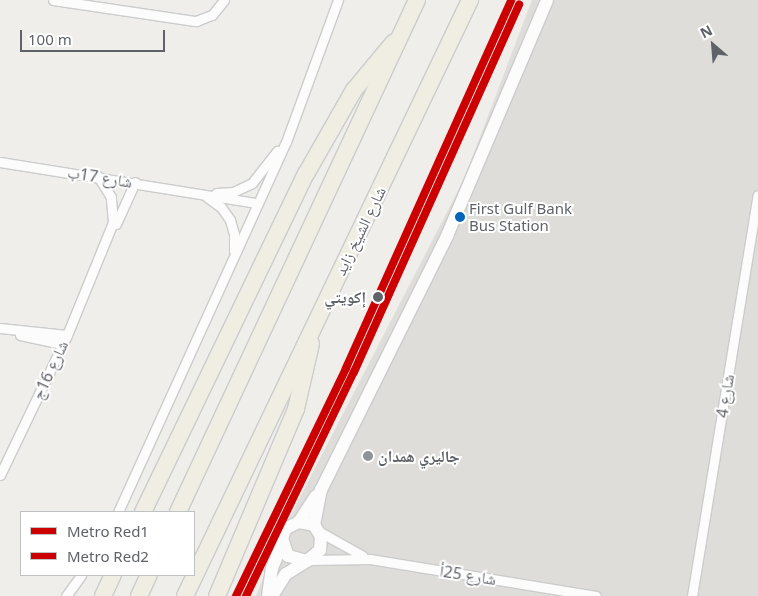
<!DOCTYPE html>
<meta charset="utf-8">
<style>
body{margin:0}
#map{position:relative;width:758px;height:596px;overflow:hidden;background:#efeeea;font-family:"Noto Sans","Noto Naskh Arabic",sans-serif}
div>[style]{position:absolute}
.industrial>*{inset:0;background:#dfddda}
.roads{filter:drop-shadow(1px 0 #cbcccc) drop-shadow(-1px 0 #cbcccc) drop-shadow(0 1px #cbcccc) drop-shadow(0 -1px #cbcccc)}
.street>*{height:9px;margin:-4.5px;padding:0 4.5px;transform-origin:4.5px;border-radius:4.5px;background:#fdfcfc}
.secondary>*{height:12px;margin:-6px;padding:0 6px;transform-origin:6px;border-radius:6px;background:#fdfcfc}
.highway>*{height:16px;margin:-8px;padding:0 8px;transform-origin:8px;border-radius:8px;background:#f0ede3}
.metro-1>*{height:8px;margin:-4px;padding:0 4px;transform-origin:4px;border-radius:4px;background:#c00}
.metro-2>*{height:8px;margin:-4px;padding:0 4px;transform-origin:4px;border-radius:4px;background:#c00}
.dots>*{width:14px;height:14px;translate:-50% -50%;box-sizing:border-box;border:2px solid #fff;border-radius:50%}
span{translate:-50% -50%;white-space:nowrap;text-align:center;line-height:1.15;-webkit-text-stroke:4px #fff;paint-order:stroke}
.bus-label{font-size:15px;color:#5f6368}
.left{translate:0 -50%;text-align:left}
.street-label{font-size:16px;color:#5f6368}
.stop-label{font-size:16px;color:#5f6368;font-weight:700}
.right{translate:-100% -50%;text-align:right}
.poi-label{font-size:16px;color:#5f6368;font-weight:700}
.legend{position:absolute;left:20px;top:511px;width:175px;height:65px;box-sizing:border-box;background:#fff;border:1px solid #bfc1c3;margin:0;padding:6px 9px;list-style:none;font-size:15px;color:#5f6368}
.legend li{display:flex;align-items:center;gap:10px;height:25px}
.legend b{width:25px;border:1px solid #bfc1c3}
.north{position:absolute;left:688px;top:20px;width:50px;height:50px;-webkit-text-stroke:4px #fff;paint-order:stroke;rotate:333deg;font-size:14px;font-weight:700;line-height:20px;text-align:center;color:#5f6368}
.north::after{content:'';display:block;margin:auto;width:18px;height:22px;background:#5f6368;clip-path:polygon(50% 0,100% 100%,50% 72%,0 100%)}
.scale{position:absolute;left:20px;top:30px;width:145px;height:22px;box-sizing:border-box;border:2px solid #5f6368;border-top:0;padding-left:6px;font-size:15px;line-height:18px;white-space:nowrap;color:#5f6368;-webkit-text-stroke:4px #fff;paint-order:stroke}
</style>
<div id="map">
<div class="industrial">
<div style="clip-path:polygon(532px 0,758px 0,758px 596px,256px 596px,279px 538px,464px 179px)"></div>
</div>
<div class="roads">
<div class="street">
<div style="left:53px;top:0;width:145px;rotate:8.4deg"></div>
<div style="left:196px;top:21px;width:17px;rotate:-21deg"></div>
<div style="left:212px;top:15px;width:19px;rotate:-51deg"></div>
<div style="left:0;top:162px;width:260px;rotate:9.1deg"></div>
<div style="left:216px;top:193px;width:17px;rotate:-3deg"></div>
<div style="left:233px;top:192px;width:21px;rotate:-25deg"></div>
<div style="left:252px;top:183px;width:41px;rotate:-52deg"></div>
<div style="left:207px;top:197px;width:17px;rotate:36deg"></div>
<div style="left:221px;top:207px;width:16px;rotate:55deg"></div>
<div style="left:230px;top:220px;width:15px;rotate:74deg"></div>
<div style="left:234px;top:234px;width:17px;rotate:90deg"></div>
<div style="left:116px;top:224px;width:46px;rotate:-65.7deg"></div>
<div style="left:0;top:328px;width:67px;rotate:6deg"></div>
<div style="left:20px;top:335px;width:43px;rotate:12.1deg"></div>
<div style="left:0;top:475px;width:155px;rotate:-64.4deg"></div>
<div style="left:67px;top:335px;width:122px;rotate:-67.8deg"></div>
<div style="left:113px;top:222px;width:25px;rotate:-95deg"></div>
<div style="left:111px;top:197px;width:25px;rotate:-122deg"></div>
<div style="left:118px;top:512px;width:406px;rotate:-65.6deg"></div>
<div style="left:286px;top:142px;width:151px;rotate:-69.9deg"></div>
<div style="left:320px;top:532px;width:49px;rotate:29.2deg"></div>
<div style="left:310px;top:560px;width:60px;rotate:-1deg"></div>
<div style="left:370px;top:559px;width:229px;rotate:9.3deg"></div>
<div style="left:66px;top:596px;width:26px;rotate:-54deg"></div>
<div style="left:692px;top:596px;width:406px;rotate:-80.7deg"></div>
</div>
<div class="secondary">
<div style="left:299px;top:522px;width:15px;rotate:11deg"></div>
<div style="left:314px;top:525px;width:13px;rotate:58deg"></div>
<div style="left:321px;top:536px;width:14px;rotate:94deg"></div>
<div style="left:320px;top:550px;width:17px;rotate:140deg"></div>
<div style="left:307px;top:561px;width:20px;rotate:-165deg"></div>
<div style="left:288px;top:556px;width:18px;rotate:-109deg"></div>
<div style="left:282px;top:539px;width:10px;rotate:-73deg"></div>
<div style="left:285px;top:529px;width:16px;rotate:-27deg"></div>
<div style="left:299px;top:522px;width:31px;rotate:-57deg"></div>
<div style="left:314px;top:525px;width:36px;rotate:-79deg"></div>
<div style="left:321px;top:490px;width:284px;rotate:-63.6deg"></div>
<div style="left:447px;top:236px;width:256px;rotate:-67deg"></div>
<div style="left:268px;top:596px;width:28px;rotate:-82deg"></div>
<div style="left:272px;top:568px;width:26px;rotate:-67deg"></div>
<div style="left:272px;top:596px;width:26px;rotate:-58deg"></div>
<div style="left:286px;top:574px;width:25px;rotate:-32deg"></div>
</div>
<div class="highway">
<div style="left:143px;top:512px;width:375px;rotate:-64.3deg"></div>
<div style="left:306px;top:174px;width:97px;rotate:-60.3deg"></div>
<div style="left:354px;top:90px;width:62px;rotate:-50.2deg"></div>
<div style="left:178px;top:512px;width:565px;rotate:-64.98deg"></div>
<div style="left:103px;top:596px;width:23px;rotate:-65deg"></div>
<div style="left:139px;top:596px;width:23px;rotate:-65deg"></div>
<div style="left:185px;top:596px;width:661px;rotate:-64.44deg"></div>
<div style="left:217px;top:596px;width:203px;rotate:-67.1deg"></div>
<div style="left:296px;top:409px;width:67px;rotate:-77deg"></div>
</div>
</div>
<div class="metro-1">
<div style="left:236px;top:596px;width:253px;rotate:-64.2deg"></div>
<div style="left:346px;top:368px;width:403px;rotate:-65.8deg"></div>
</div>
<div class="metro-2">
<div style="left:246px;top:596px;width:249px;rotate:-64.3deg"></div>
<div style="left:354px;top:372px;width:403px;rotate:-65.8deg"></div>
</div>
<div class="dots">
<div style="left:460px;top:217px;background:#0065bd"></div>
<div style="left:378px;top:297px;background:#5f6368"></div>
<div style="left:368px;top:456px;background:#919496"></div>
</div>
<div class="bus-label">
<span class="left" style="left:469px;top:217px">First Gulf Bank<br>Bus Station</span>
</div>
<div class="street-label">
<span style="left:100px;top:177px;rotate:9deg">شارع 17ب</span>
<span style="left:360px;top:231px;rotate:-64deg">شارع الشيخ زايد</span>
<span style="left:50px;top:370px;rotate:-65deg">شارع 16ج</span>
<span style="left:725px;top:396px;rotate:-81deg">شارع 4</span>
<span style="left:468px;top:575px;rotate:9deg">شارع 25أ</span>
</div>
<div class="stop-label">
<span class="right" style="left:366px;top:297px">إكويتي</span>
</div>
<div class="poi-label">
<span class="left" style="left:378px;top:456px">جاليري همدان</span>
</div>
<ul class="legend">
<li><b style="height:6px;background:#c00"></b>Metro Red1</li>
<li><b style="height:6px;background:#c00"></b>Metro Red2</li>
</ul>
<div class="north">N</div>
<div class="scale">100 m</div>
</div>
